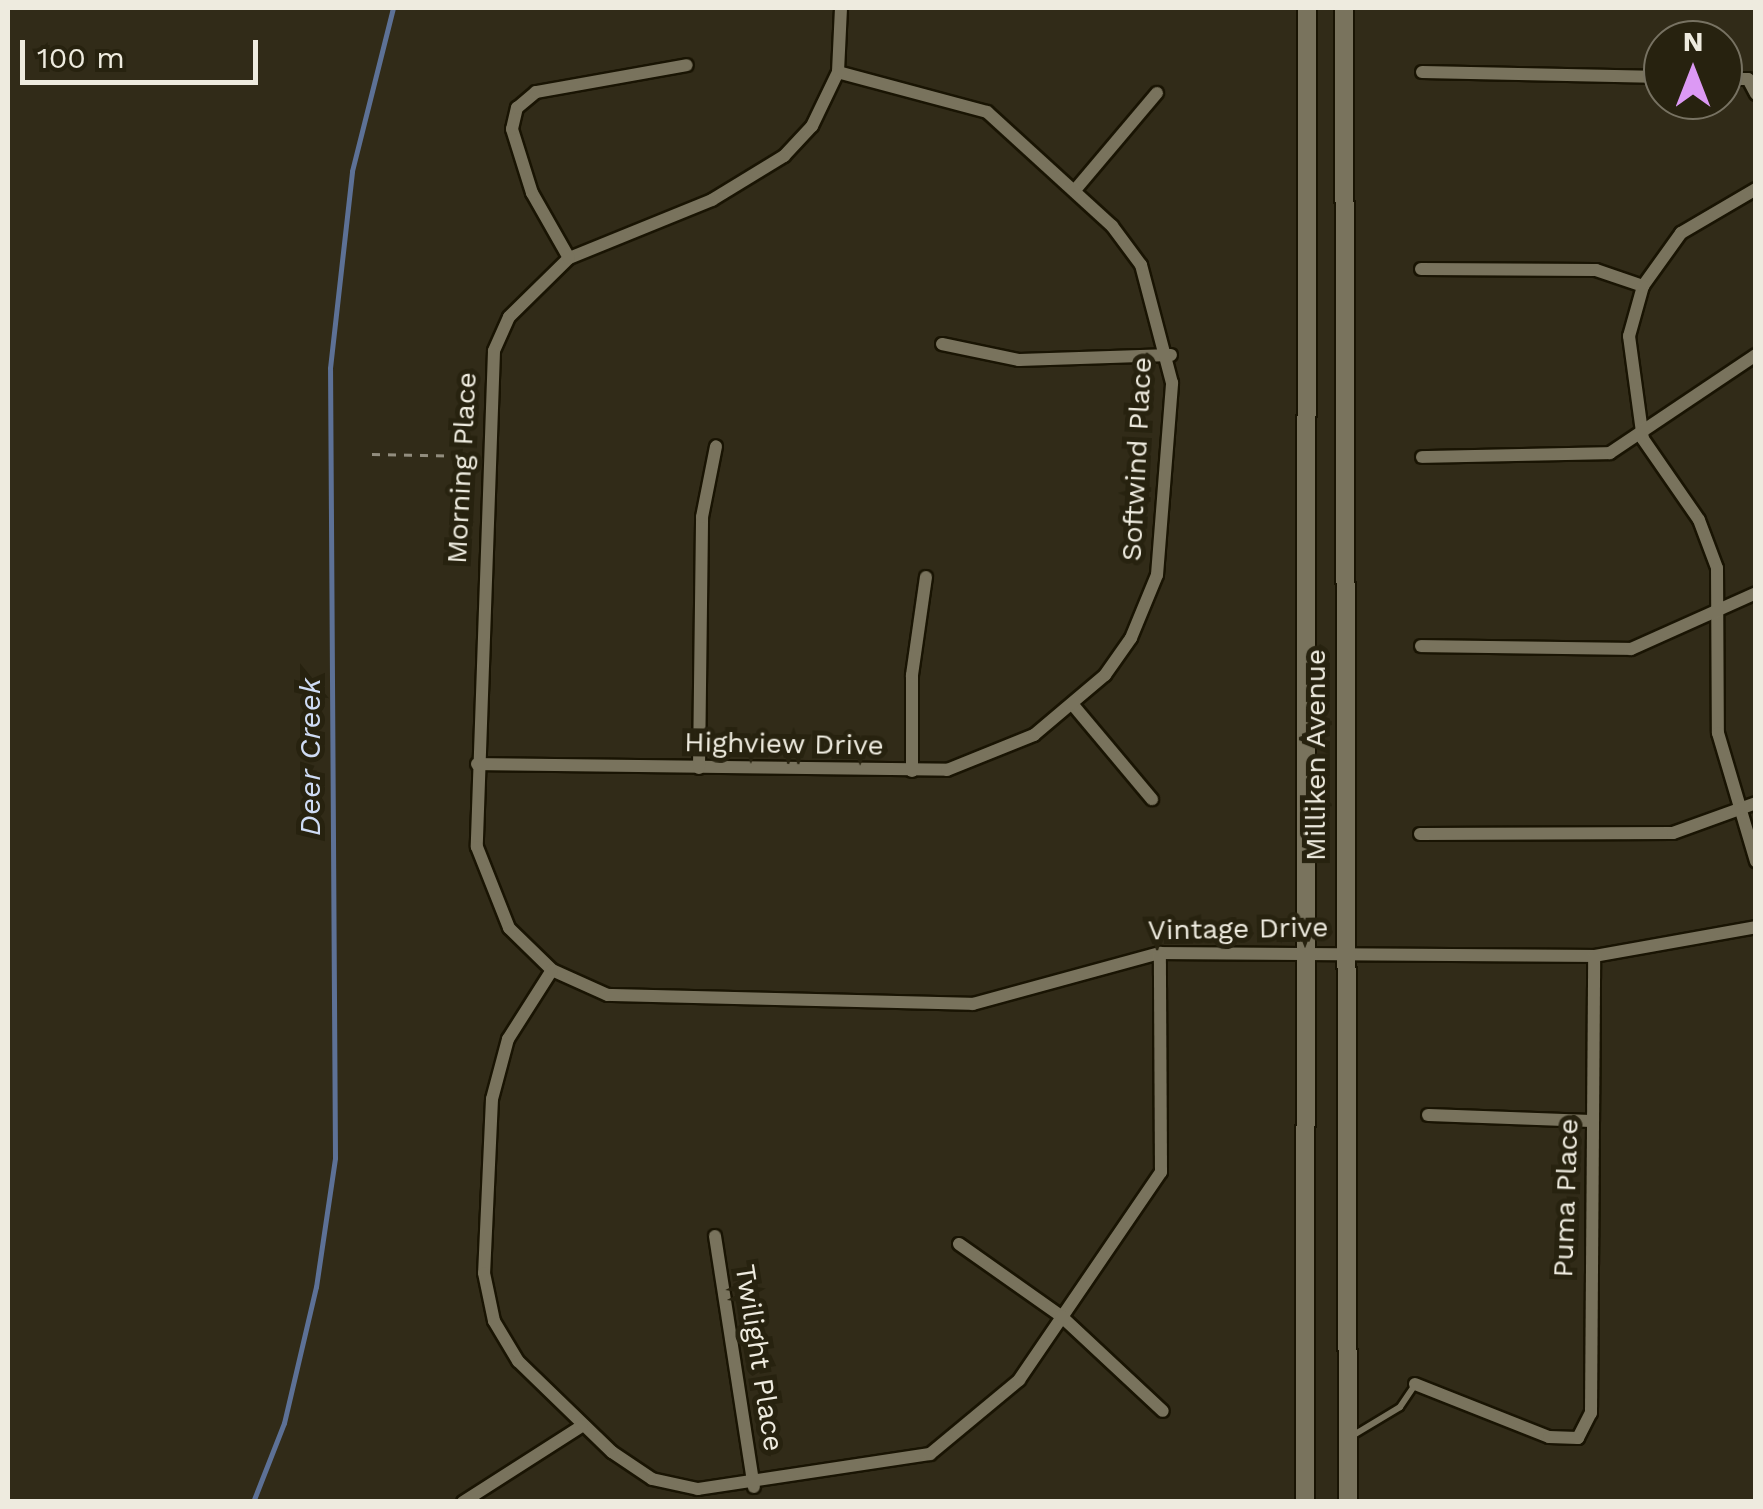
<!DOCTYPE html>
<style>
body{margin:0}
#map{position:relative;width:1763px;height:1509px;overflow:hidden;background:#312b18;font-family:"Work Sans",sans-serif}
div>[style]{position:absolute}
.stream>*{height:5px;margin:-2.5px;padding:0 2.5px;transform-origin:2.5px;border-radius:2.5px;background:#5d7196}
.path>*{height:2.5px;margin-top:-1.25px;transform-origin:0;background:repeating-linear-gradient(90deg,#928d7e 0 8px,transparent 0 16px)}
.roads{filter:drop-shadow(2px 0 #191403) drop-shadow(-2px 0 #191403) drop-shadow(0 2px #191403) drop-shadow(0 -2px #191403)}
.lane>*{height:6px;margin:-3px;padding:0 3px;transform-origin:3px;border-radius:3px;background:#79735d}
.street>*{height:12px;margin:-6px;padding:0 6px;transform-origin:6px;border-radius:6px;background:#79735d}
.secondary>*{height:18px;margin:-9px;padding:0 9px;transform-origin:9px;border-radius:9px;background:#79735d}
span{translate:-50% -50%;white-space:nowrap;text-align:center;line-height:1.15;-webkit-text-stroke:10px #27220f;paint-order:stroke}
.street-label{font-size:28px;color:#eeebdf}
.water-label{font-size:30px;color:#cedbf4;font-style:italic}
.frame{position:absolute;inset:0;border:10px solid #eeebdf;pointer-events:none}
.north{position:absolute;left:1643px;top:20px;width:100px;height:100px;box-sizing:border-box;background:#27220f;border:2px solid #777262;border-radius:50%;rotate:0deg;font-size:28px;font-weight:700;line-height:40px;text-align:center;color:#eeebdf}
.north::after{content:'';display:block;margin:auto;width:35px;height:45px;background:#dc99f4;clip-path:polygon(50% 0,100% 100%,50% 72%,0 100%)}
.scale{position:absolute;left:20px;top:40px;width:238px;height:45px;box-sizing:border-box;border:5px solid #eeebdf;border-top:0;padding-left:12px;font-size:30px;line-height:35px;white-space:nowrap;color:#eeebdf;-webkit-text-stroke:8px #27220f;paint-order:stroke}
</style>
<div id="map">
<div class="stream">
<div style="left:253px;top:1502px;width:85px;rotate:-68.6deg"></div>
<div style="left:284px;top:1423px;width:140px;rotate:-76.8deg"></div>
<div style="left:316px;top:1287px;width:130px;rotate:-81.6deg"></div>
<div style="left:335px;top:1158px;width:790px;rotate:-90.36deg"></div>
<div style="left:330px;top:368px;width:198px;rotate:-83.6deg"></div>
<div style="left:352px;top:171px;width:168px;rotate:-75.9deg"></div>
</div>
<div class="path">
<div style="left:372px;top:454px;width:102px;rotate:1.1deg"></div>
</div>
<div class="roads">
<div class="lane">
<div style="left:1352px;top:1436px;width:56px;rotate:-31.1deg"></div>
<div style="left:1400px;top:1407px;width:27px;rotate:-56deg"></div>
</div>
<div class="street">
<div style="left:841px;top:8px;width:64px;rotate:92.7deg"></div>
<div style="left:838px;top:72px;width:60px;rotate:115.7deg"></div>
<div style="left:812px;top:126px;width:41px;rotate:133deg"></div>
<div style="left:784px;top:156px;width:84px;rotate:148.6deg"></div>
<div style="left:712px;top:200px;width:154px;rotate:157.9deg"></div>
<div style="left:569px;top:258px;width:84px;rotate:135.5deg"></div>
<div style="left:509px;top:317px;width:37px;rotate:114deg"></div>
<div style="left:494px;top:351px;width:496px;rotate:92deg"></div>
<div style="left:477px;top:847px;width:87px;rotate:68.4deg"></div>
<div style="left:509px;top:928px;width:60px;rotate:44.3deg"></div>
<div style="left:552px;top:970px;width:61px;rotate:24.1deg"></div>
<div style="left:608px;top:995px;width:365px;rotate:1.4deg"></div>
<div style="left:973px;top:1004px;width:194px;rotate:-15.3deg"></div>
<div style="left:1160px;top:953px;width:434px;rotate:0.4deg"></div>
<div style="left:1594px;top:956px;width:165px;rotate:-10.1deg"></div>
<div style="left:1422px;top:72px;width:241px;rotate:1.2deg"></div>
<div style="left:1723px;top:79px;width:25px"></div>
<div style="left:1748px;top:79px;width:17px;rotate:62deg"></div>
<div style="left:1756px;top:189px;width:87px;rotate:149.6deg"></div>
<div style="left:1681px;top:233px;width:65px;rotate:125.6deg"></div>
<div style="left:1643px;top:286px;width:52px;rotate:105.6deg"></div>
<div style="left:1629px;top:336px;width:104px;rotate:82.3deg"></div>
<div style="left:1643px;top:439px;width:98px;rotate:55.3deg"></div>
<div style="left:1699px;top:520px;width:51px;rotate:69.4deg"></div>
<div style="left:1717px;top:568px;width:165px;rotate:89.7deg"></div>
<div style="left:1718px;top:733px;width:134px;rotate:73.5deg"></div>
<div style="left:1075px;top:190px;width:127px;rotate:-49.8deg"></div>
<div style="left:569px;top:258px;width:75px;rotate:-119.6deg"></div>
<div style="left:532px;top:193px;width:67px;rotate:-107.4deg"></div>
<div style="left:512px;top:129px;width:22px;rotate:-77deg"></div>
<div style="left:517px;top:108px;width:25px;rotate:-40deg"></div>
<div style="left:536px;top:92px;width:153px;rotate:-10.1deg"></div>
<div style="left:1421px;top:269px;width:175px;rotate:0.3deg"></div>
<div style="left:1596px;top:270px;width:50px;rotate:18.8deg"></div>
<div style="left:942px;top:344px;width:79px;rotate:11.7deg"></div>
<div style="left:1019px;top:360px;width:152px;rotate:-1.9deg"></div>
<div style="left:1422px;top:457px;width:188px;rotate:-1.2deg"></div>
<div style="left:1610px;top:453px;width:176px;rotate:-33.9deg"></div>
<div style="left:1421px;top:646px;width:210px;rotate:0.8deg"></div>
<div style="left:1631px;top:649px;width:137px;rotate:-24.1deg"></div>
<div style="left:1073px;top:705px;width:123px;rotate:50deg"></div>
<div style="left:477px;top:764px;width:470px;rotate:0.7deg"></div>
<div style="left:947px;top:770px;width:94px;rotate:-21.9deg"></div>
<div style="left:1034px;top:735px;width:93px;rotate:-40.2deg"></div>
<div style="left:1105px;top:675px;width:45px;rotate:-54.9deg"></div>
<div style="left:1131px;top:638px;width:68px;rotate:-67.6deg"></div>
<div style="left:1157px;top:575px;width:193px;rotate:-85.5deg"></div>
<div style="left:1172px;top:383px;width:122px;rotate:-104.7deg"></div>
<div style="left:1141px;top:265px;width:49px;rotate:-126.6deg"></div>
<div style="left:1112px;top:226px;width:169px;rotate:-137.6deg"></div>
<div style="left:987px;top:112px;width:154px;rotate:-165deg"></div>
<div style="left:699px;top:768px;width:251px;rotate:-89.3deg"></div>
<div style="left:702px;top:517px;width:72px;rotate:-78.8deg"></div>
<div style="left:912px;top:771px;width:96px;rotate:-90deg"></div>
<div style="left:912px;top:675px;width:99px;rotate:-81.9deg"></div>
<div style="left:1420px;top:834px;width:253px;rotate:-0.2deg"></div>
<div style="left:1673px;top:833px;width:88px;rotate:-19.9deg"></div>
<div style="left:552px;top:970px;width:82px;rotate:122.5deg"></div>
<div style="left:508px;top:1039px;width:62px;rotate:104.9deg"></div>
<div style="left:492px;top:1099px;width:174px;rotate:92.6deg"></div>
<div style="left:484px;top:1273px;width:49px;rotate:78.2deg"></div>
<div style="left:494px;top:1321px;width:47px;rotate:59deg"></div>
<div style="left:518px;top:1361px;width:131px;rotate:44.1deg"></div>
<div style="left:612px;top:1452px;width:48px;rotate:34deg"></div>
<div style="left:652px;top:1479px;width:47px;rotate:12.3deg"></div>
<div style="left:698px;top:1489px;width:235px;rotate:-8.6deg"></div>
<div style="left:930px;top:1454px;width:116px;rotate:-39.7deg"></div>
<div style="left:1019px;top:1380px;width:252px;rotate:-55.7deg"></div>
<div style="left:1161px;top:1172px;width:219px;rotate:-90.3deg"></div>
<div style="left:1428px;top:1115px;width:164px;rotate:2.1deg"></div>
<div style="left:715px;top:1236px;width:254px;rotate:81.2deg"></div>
<div style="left:959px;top:1244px;width:125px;rotate:35.2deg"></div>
<div style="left:1061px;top:1316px;width:139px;rotate:43deg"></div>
<div style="left:1415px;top:1384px;width:144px;rotate:21.6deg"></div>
<div style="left:1549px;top:1437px;width:29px;rotate:2deg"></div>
<div style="left:1578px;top:1438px;width:28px;rotate:-63deg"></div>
<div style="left:1591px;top:1413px;width:457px;rotate:-89.6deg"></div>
<div style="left:463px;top:1502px;width:141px;rotate:-32.6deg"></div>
</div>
<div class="secondary">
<div style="left:1344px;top:8px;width:1494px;rotate:89.85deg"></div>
<div style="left:1305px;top:1502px;width:1494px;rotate:-89.92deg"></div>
</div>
</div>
<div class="street-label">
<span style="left:1137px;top:459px;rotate:-87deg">Softwind Place</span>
<span style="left:462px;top:468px;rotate:-87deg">Morning Place</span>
<span style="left:784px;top:744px;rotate:1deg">Highview Drive</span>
<span style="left:1316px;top:755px;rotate:-90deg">Milliken Avenue</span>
<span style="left:1238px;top:929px;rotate:-1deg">Vintage Drive</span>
<span style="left:1566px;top:1198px;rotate:-88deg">Puma Place</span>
<span style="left:759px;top:1358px;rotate:81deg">Twilight Place</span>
</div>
<div class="water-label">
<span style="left:310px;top:757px;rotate:-90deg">Deer Creek</span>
</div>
<div class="frame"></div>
<div class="north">N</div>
<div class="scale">100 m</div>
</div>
